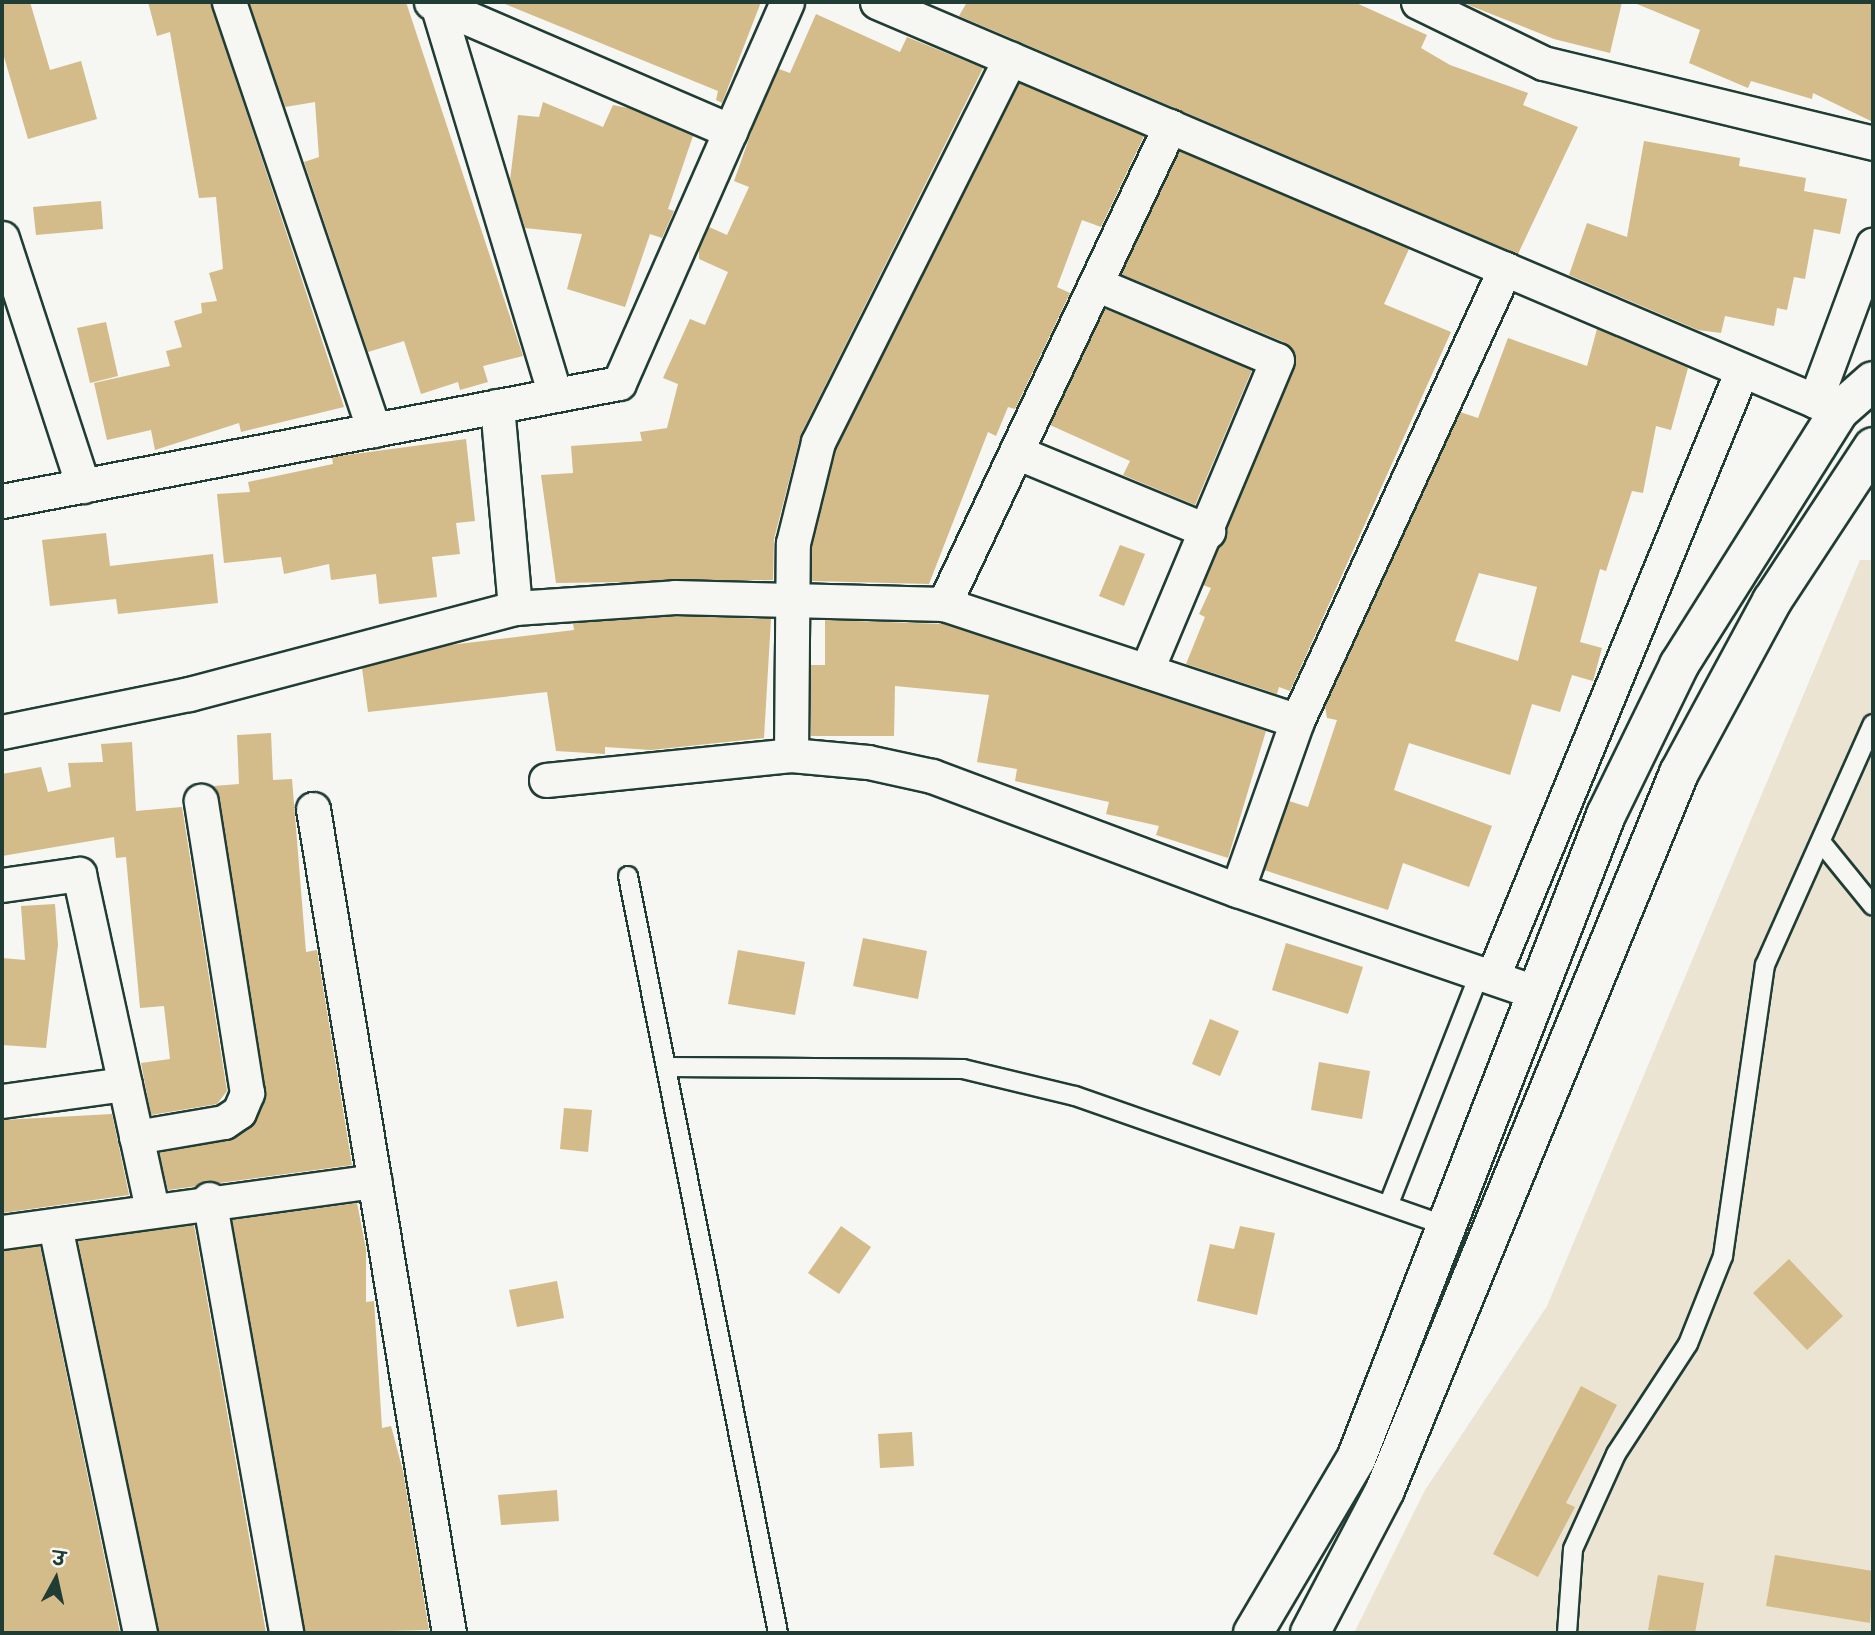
<!DOCTYPE html>
<meta charset="utf-8">
<style>
body{margin:0}
#map{position:relative;width:1875px;height:1635px;overflow:hidden;background:#f6f6f2;font-family:Delius,"Playpen Sans Deva",sans-serif}
div>[style]{position:absolute}
.built>*{inset:0;background:#ece4d3}
.building>*{inset:0;background:#d3bb8a}
.roads{filter:drop-shadow(2px 0 #1f3d34) drop-shadow(-2px 0 #1f3d34) drop-shadow(0 2px #1f3d34) drop-shadow(0 -2px #1f3d34)}
.service>*{height:18px;margin:-9px;padding:0 9px;transform-origin:9px;border-radius:9px;background:#f6f6f2}
.minor>*{height:33px;margin:-16.5px;padding:0 16.5px;transform-origin:16.5px;border-radius:16.5px;background:#f6f6f2}
.secondary>*{height:38px;margin:-19px;padding:0 19px;transform-origin:19px;border-radius:19px;background:#f6f6f2}
span{translate:-50% -50%;white-space:nowrap;text-align:center;line-height:1.15;-webkit-text-stroke:5px #f6f6f2;paint-order:stroke}
.frame{position:absolute;inset:0;border:4px solid #1f3d34;pointer-events:none}
.north{position:absolute;left:21px;top:1544px;width:70px;height:70px;-webkit-text-stroke:5px #f6f6f2;paint-order:stroke;rotate:8deg;font-size:19px;font-weight:700;line-height:28px;text-align:center;color:#1f3d34}
.north::after{content:'';display:block;margin:auto;width:24px;height:32px;background:#1f3d34;clip-path:polygon(50% 0,100% 100%,50% 72%,0 100%)}
</style>
<div id="map">
<div class="built">
<div style="clip-path:polygon(1860px 560px,1873px 560px,1873px 1633px,1354px 1633px,1425px 1490px,1547px 1306px)"></div>
</div>
<div class="building">
<div style="clip-path:polygon(2px 2px,30px 2px,50px 70px,81px 61px,97px 119px,28px 139px,2px 50px)"></div>
<div style="clip-path:polygon(148px 2px,210px 2px,344px 407px,241px 432px,239px 423px,155px 450px,151px 430px,107px 440px,94px 383px,170px 366px,166px 351px,182px 347px,174px 321px,202px 313px,201px 303px,217px 301px,209px 273px,223px 269px,216px 197px,199px 198px,170px 32px,157px 36px)"></div>
<div style="clip-path:polygon(249px 2px,406px 2px,523px 356px,483px 366px,488px 382px,460px 390px,458px 382px,421px 394px,404px 341px,368px 352px,304px 162px,319px 157px,315px 102px,285px 107px)"></div>
<div style="clip-path:polygon(500px 2px,761px 2px,722px 103px,716px 100px,718px 91px)"></div>
<div style="clip-path:polygon(967px 2px,1354px 2px,1427px 35px,1421px 48px,1450px 65px,1528px 93px,1523px 105px,1578px 127px,1518px 254px,959px 16px)"></div>
<div style="clip-path:polygon(1461px 2px,1622px 2px,1610px 53px,1554px 39px)"></div>
<div style="clip-path:polygon(1632px 2px,1873px 2px,1873px 122px,1813px 93px,1812px 99px,1751px 81px,1748px 88px,1689px 63px,1700px 30px)"></div>
<div style="clip-path:polygon(816px 14px,900px 52px,907px 37px,983px 68px,801px 434px,774px 539px,773px 580px,556px 583px,541px 475px,573px 473px,571px 446px,642px 441px,640px 432px,667px 428px,678px 384px,663px 378px,690px 319px,705px 325px,728px 272px,699px 259px,699px 250px,709px 227px,727px 235px,749px 187px,734px 181px,756px 119px,779px 69px,790px 73px)"></div>
<div style="clip-path:polygon(1019px 83px,1144px 136px,1101px 227px,1082px 220px,1057px 287px,1070px 293px,1015px 409px,1008px 407px,996px 436px,988px 432px,929px 584px,812px 581px,812px 545px,836px 449px)"></div>
<div style="clip-path:polygon(543px 102px,603px 127px,613px 105px,628px 108px,693px 136px,668px 209px,674px 211px,662px 238px,650px 234px,625px 307px,567px 289px,582px 234px,525px 228px,510px 180px,518px 115px,539px 117px)"></div>
<div style="clip-path:polygon(1644px 141px,1740px 158px,1739px 166px,1806px 178px,1804px 191px,1847px 199px,1840px 234px,1814px 229px,1805px 279px,1794px 277px,1787px 310px,1777px 308px,1774px 326px,1725px 316px,1721px 333px,1698px 330px,1569px 275px,1587px 223px,1627px 237px)"></div>
<div style="clip-path:polygon(1179px 151px,1409px 249px,1384px 304px,1451px 332px,1290px 691px,1279px 687px,1277px 694px,1186px 664px,1205px 617px,1199px 614px,1211px 588px,1203px 585px,1296px 358px,1284px 342px,1121px 274px)"></div>
<div style="clip-path:polygon(101px 201px,103px 229px,36px 235px,33px 207px)"></div>
<div style="clip-path:polygon(1105px 309px,1252px 370px,1195px 505px,1123px 475px,1130px 461px,1050px 425px)"></div>
<div style="clip-path:polygon(106px 322px,118px 376px,90px 383px,77px 328px)"></div>
<div style="clip-path:polygon(evenodd,1597px 329px,1688px 368px,1671px 430px,1656px 426px,1643px 493px,1632px 491px,1606px 571px,1600px 569px,1580px 642px,1602px 648px,1593px 681px,1572px 675px,1560px 712px,1532px 704px,1510px 775px,1409px 743px,1394px 790px,1492px 826px,1469px 887px,1403px 863px,1388px 910px,1264px 870px,1289px 801px,1308px 807px,1337px 720px,1327px 718px,1325px 706px,1460px 412px,1478px 418px,1508px 338px,1587px 366px,1597px 329px,1479px 573px,1537px 587px,1518px 661px,1455px 641px,1479px 573px)"></div>
<div style="clip-path:polygon(466px 439px,475px 521px,456px 523px,460px 554px,432px 557px,437px 597px,379px 604px,376px 574px,331px 580px,329px 564px,284px 574px,281px 557px,224px 563px,217px 494px,250px 492px,248px 482px,333px 464px,332px 457px)"></div>
<div style="clip-path:polygon(106px 533px,110px 566px,213px 554px,218px 603px,118px 614px,116px 599px,50px 606px,42px 540px)"></div>
<div style="clip-path:polygon(1120px 545px,1145px 554px,1124px 606px,1099px 596px)"></div>
<div style="clip-path:polygon(675px 616px,771px 619px,764px 738px,651px 750px,605px 747px,605px 754px,556px 751px,547px 692px,368px 712px,362px 668px,450px 645px,574px 630px,573px 623px)"></div>
<div style="clip-path:polygon(825px 620px,944px 624px,1266px 731px,1228px 858px,1156px 835px,1159px 826px,1106px 814px,1109px 802px,1015px 781px,1017px 769px,977px 762px,989px 695px,895px 686px,894px 736px,811px 736px,811px 665px,825px 665px)"></div>
<div style="clip-path:polygon(271px 733px,273px 780px,292px 779px,306px 952px,317px 950px,352px 1165px,168px 1190px,159px 1153px,234px 1138px,256px 1120px,265px 1100px,214px 786px,239px 784px,237px 735px)"></div>
<div style="clip-path:polygon(132px 742px,136px 811px,182px 807px,227px 1091px,217px 1104px,151px 1115px,141px 1063px,170px 1059px,164px 1006px,140px 1008px,126px 857px,116px 858px,114px 837px,2px 856px,2px 774px,41px 767px,48px 792px,71px 787px,68px 763px,103px 762px,101px 744px)"></div>
<div style="clip-path:polygon(55px 904px,58px 945px,46px 1048px,2px 1045px,2px 958px,25px 960px,21px 906px)"></div>
<div style="clip-path:polygon(863px 938px,927px 951px,918px 999px,853px 986px)"></div>
<div style="clip-path:polygon(1286px 943px,1363px 967px,1348px 1014px,1272px 990px)"></div>
<div style="clip-path:polygon(738px 950px,805px 962px,795px 1015px,728px 1004px)"></div>
<div style="clip-path:polygon(1210px 1019px,1239px 1031px,1220px 1076px,1192px 1064px)"></div>
<div style="clip-path:polygon(1319px 1062px,1370px 1071px,1362px 1119px,1311px 1110px)"></div>
<div style="clip-path:polygon(564px 1108px,592px 1110px,588px 1152px,560px 1149px)"></div>
<div style="clip-path:polygon(112px 1114px,129px 1195px,2px 1213px,2px 1120px)"></div>
<div style="clip-path:polygon(357px 1203px,366px 1249px,366px 1302px,374px 1301px,382px 1428px,391px 1426px,403px 1471px,429px 1630px,305px 1633px,232px 1220px)"></div>
<div style="clip-path:polygon(194px 1225px,266px 1633px,159px 1633px,78px 1241px)"></div>
<div style="clip-path:polygon(841px 1226px,871px 1247px,839px 1294px,808px 1273px)"></div>
<div style="clip-path:polygon(1240px 1226px,1275px 1233px,1257px 1315px,1197px 1301px,1210px 1244px,1234px 1249px)"></div>
<div style="clip-path:polygon(40px 1246px,120px 1633px,2px 1633px,2px 1251px)"></div>
<div style="clip-path:polygon(1789px 1259px,1843px 1316px,1807px 1350px,1753px 1293px)"></div>
<div style="clip-path:polygon(557px 1281px,564px 1318px,517px 1327px,509px 1290px)"></div>
<div style="clip-path:polygon(1581px 1386px,1617px 1405px,1566px 1503px,1575px 1507px,1538px 1577px,1493px 1554px)"></div>
<div style="clip-path:polygon(912px 1432px,914px 1466px,880px 1468px,878px 1434px)"></div>
<div style="clip-path:polygon(557px 1490px,559px 1521px,501px 1525px,498px 1495px)"></div>
<div style="clip-path:polygon(1775px 1555px,1873px 1571px,1870px 1623px,1766px 1606px)"></div>
<div style="clip-path:polygon(1658px 1575px,1704px 1583px,1695px 1633px,1648px 1630px)"></div>
</div>
<div class="roads">
<div class="service">
<div style="left:1821px;top:842px;width:82px;rotate:50.9deg"></div>
<div style="left:628px;top:876px;width:772px;rotate:78.79deg"></div>
<div style="left:668px;top:1067px;width:295px;rotate:0.4deg"></div>
<div style="left:963px;top:1069px;width:115px;rotate:13.6deg"></div>
<div style="left:1075px;top:1096px;width:393px;rotate:19.3deg"></div>
<div style="left:1390px;top:1201px;width:246px;rotate:-68.5deg"></div>
<div style="left:1567px;top:1633px;width:84px;rotate:-85.9deg"></div>
<div style="left:1573px;top:1549px;width:104px;rotate:-65.6deg"></div>
<div style="left:1616px;top:1454px;width:131px;rotate:-56.8deg"></div>
<div style="left:1688px;top:1344px;width:95px;rotate:-68.3deg"></div>
<div style="left:1723px;top:1256px;width:294px;rotate:-81.8deg"></div>
<div style="left:1765px;top:965px;width:264px;rotate:-65.9deg"></div>
</div>
<div class="minor">
<div style="left:229px;top:2px;width:452px;rotate:71.3deg"></div>
<div style="left:431px;top:2px;width:326px;rotate:23.3deg"></div>
<div style="left:877px;top:2px;width:1045px;rotate:23.03deg"></div>
<div style="left:1418px;top:2px;width:139px;rotate:26deg"></div>
<div style="left:1543px;top:63px;width:340px;rotate:13.6deg"></div>
<div style="left:437px;top:4px;width:408px;rotate:73.2deg"></div>
<div style="left:1170px;top:126px;width:529px;rotate:115.3deg"></div>
<div style="left:944px;top:604px;width:372px;rotate:18.3deg"></div>
<div style="left:1297px;top:721px;width:498px;rotate:-65.3deg"></div>
<div style="left:2px;top:238px;width:261px;rotate:71.9deg"></div>
<div style="left:1096px;top:284px;width:196px;rotate:22.8deg"></div>
<div style="left:1277px;top:360px;width:337px;rotate:112.8deg"></div>
<div style="left:1815px;top:401px;width:167px;rotate:-69.7deg"></div>
<div style="left:497px;top:406px;width:203px;rotate:84.9deg"></div>
<div style="left:1016px;top:452px;width:208px;rotate:22.4deg"></div>
<div style="left:2px;top:501px;width:628px;rotate:-10.83deg"></div>
<div style="left:619px;top:383px;width:416px;rotate:-66.2deg"></div>
<div style="left:1297px;top:721px;width:179px;rotate:109.5deg"></div>
<div style="left:1237px;top:890px;width:317px;rotate:18.9deg"></div>
<div style="left:2px;top:732px;width:191px;rotate:-11.5deg"></div>
<div style="left:189px;top:694px;width:337px;rotate:-14.8deg"></div>
<div style="left:515px;top:608px;width:160px;rotate:-3.9deg"></div>
<div style="left:675px;top:597px;width:269px;rotate:1.5deg"></div>
<div style="left:791px;top:755px;width:212px;rotate:-89.5deg"></div>
<div style="left:793px;top:543px;width:104px;rotate:-76.1deg"></div>
<div style="left:818px;top:442px;width:429px;rotate:-63.4deg"></div>
<div style="left:546px;top:780px;width:246px;rotate:-5.8deg"></div>
<div style="left:791px;top:755px;width:77px;rotate:5.2deg"></div>
<div style="left:868px;top:762px;width:66px;rotate:12.3deg"></div>
<div style="left:932px;top:776px;width:326px;rotate:20.5deg"></div>
<div style="left:313px;top:809px;width:835px;rotate:80.63deg"></div>
<div style="left:2px;top:885px;width:78px;rotate:-8.1deg"></div>
<div style="left:79px;top:874px;width:343px;rotate:77.7deg"></div>
<div style="left:1493px;top:976px;width:655px;rotate:-67.66deg"></div>
<div style="left:2px;top:1101px;width:124px;rotate:-7.9deg"></div>
<div style="left:136px;top:1137px;width:89px;rotate:-9.7deg"></div>
<div style="left:224px;top:1122px;width:18px;rotate:-34deg"></div>
<div style="left:239px;top:1112px;width:21px;rotate:-67deg"></div>
<div style="left:247px;top:1093px;width:296px;rotate:-99deg"></div>
<div style="left:209px;top:1199px;width:441px;rotate:79.9deg"></div>
<div style="left:55px;top:1226px;width:416px;rotate:78.2deg"></div>
<div style="left:2px;top:1232px;width:376px;rotate:-7.8deg"></div>
</div>
<div class="secondary">
<div style="left:1253px;top:1633px;width:202px;rotate:-59.4deg"></div>
<div style="left:1356px;top:1459px;width:691px;rotate:-68.78deg"></div>
<div style="left:1606px;top:815px;width:167px;rotate:-64deg"></div>
<div style="left:1679px;top:665px;width:300px;rotate:-57.8deg"></div>
<div style="left:1839px;top:411px;width:45px;rotate:-41.4deg"></div>
<div style="left:1310px;top:1633px;width:161px;rotate:-62.3deg"></div>
<div style="left:1385px;top:1490px;width:775px;rotate:-67.7deg"></div>
<div style="left:1679px;top:773px;width:196px;rotate:-61.6deg"></div>
<div style="left:1772px;top:601px;width:184px;rotate:-56.7deg"></div>
</div>
</div>
<div class="frame"></div>
<div class="north">उ</div>
</div>
